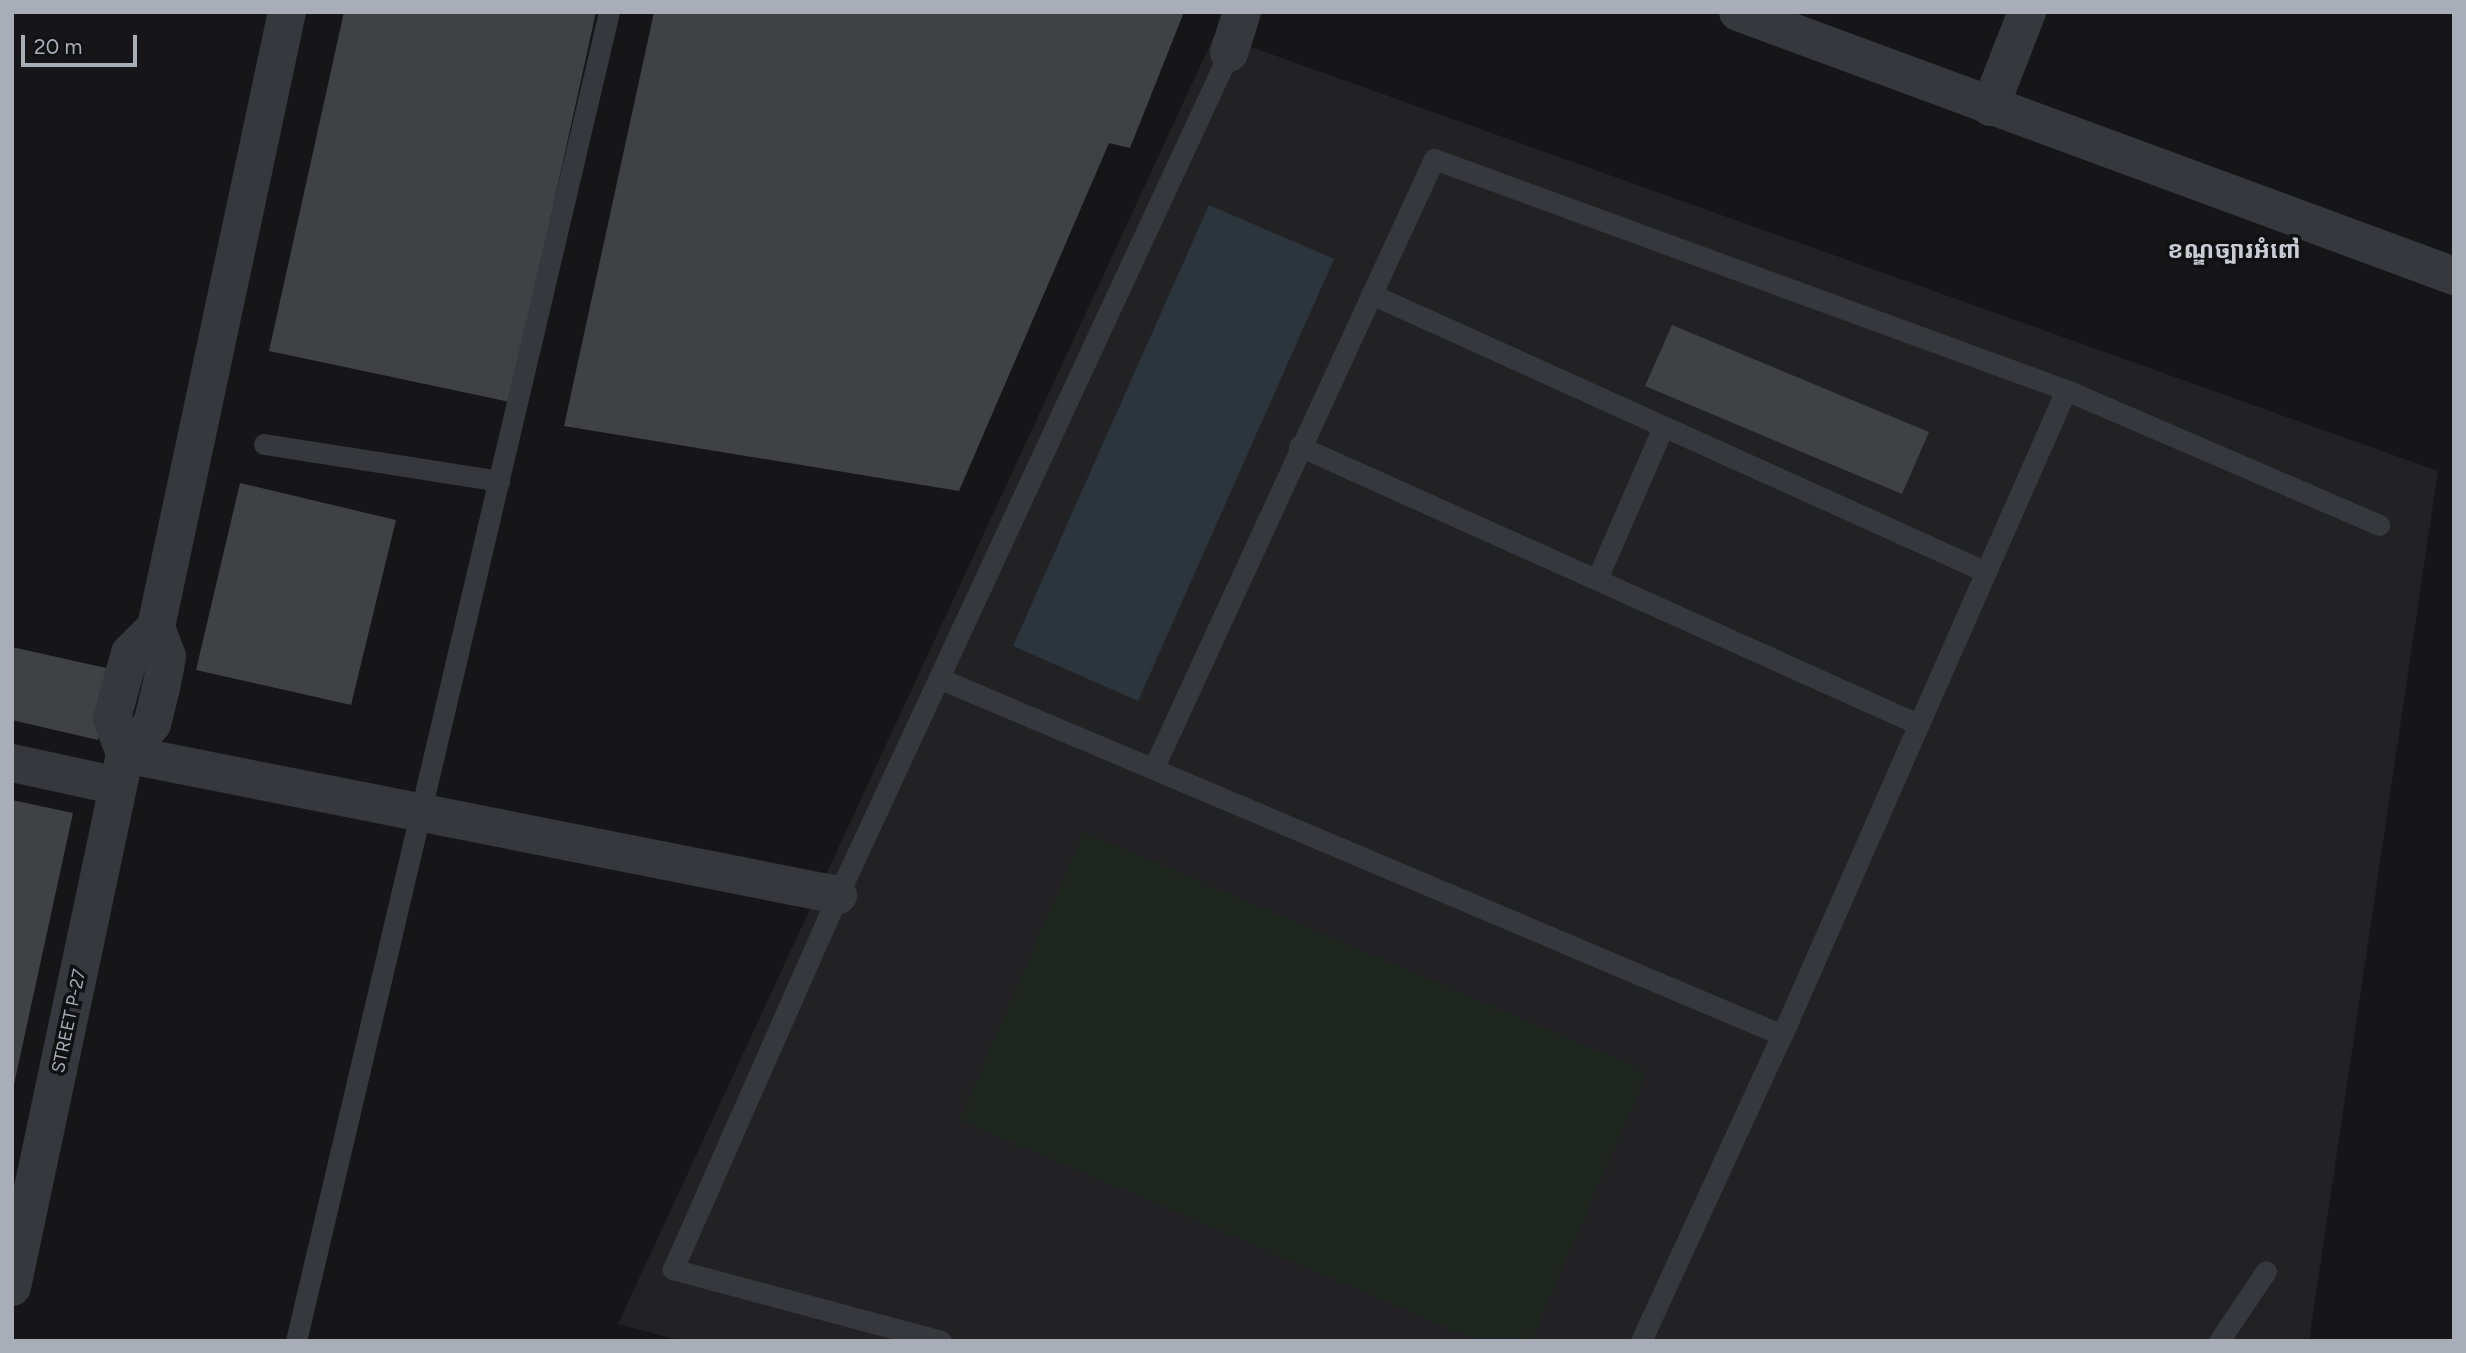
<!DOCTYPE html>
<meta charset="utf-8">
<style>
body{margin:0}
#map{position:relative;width:2466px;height:1353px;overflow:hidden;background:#161618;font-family:Figtree,"Noto Sans Khmer",sans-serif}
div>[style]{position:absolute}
.built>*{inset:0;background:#222225}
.green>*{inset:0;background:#1e261f}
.water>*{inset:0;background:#2c353c}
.building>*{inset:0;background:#404145}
.lane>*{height:21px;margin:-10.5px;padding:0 10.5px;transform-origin:10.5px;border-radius:10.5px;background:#37383d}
.street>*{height:38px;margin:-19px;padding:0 19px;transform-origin:19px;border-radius:19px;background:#37383d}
span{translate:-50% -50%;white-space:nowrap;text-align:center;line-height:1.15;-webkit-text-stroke:7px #111113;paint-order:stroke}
.street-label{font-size:18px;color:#a8adb8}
.district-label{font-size:24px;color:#c9ccd4;font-weight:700}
.frame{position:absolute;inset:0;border:14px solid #a8adb8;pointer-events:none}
.scale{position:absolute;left:21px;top:35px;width:116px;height:32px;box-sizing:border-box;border:4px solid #a8adb8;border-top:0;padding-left:9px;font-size:21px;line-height:24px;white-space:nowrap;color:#a8adb8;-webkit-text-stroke:5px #111113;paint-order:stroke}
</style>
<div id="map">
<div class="built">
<div style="clip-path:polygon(1215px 34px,2438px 471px,2309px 1341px,682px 1341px,618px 1324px)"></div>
</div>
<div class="green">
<div style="clip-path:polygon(1084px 832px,1647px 1072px,1531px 1341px,1479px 1341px,960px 1120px)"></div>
</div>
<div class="water">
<div style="clip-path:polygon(1209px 205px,1334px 259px,1138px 701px,1013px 646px)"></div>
</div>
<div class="building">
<div style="clip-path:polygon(344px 12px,596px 12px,510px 402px,269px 351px)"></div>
<div style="clip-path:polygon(654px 12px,1184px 12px,1130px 148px,1109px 143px,959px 491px,564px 426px)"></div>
<div style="clip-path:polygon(1672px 325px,1929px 432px,1902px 494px,1645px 386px)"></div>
<div style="clip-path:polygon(240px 483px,396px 520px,351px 705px,196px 670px)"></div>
<div style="clip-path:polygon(12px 647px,115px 670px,98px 740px,12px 720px)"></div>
<div style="clip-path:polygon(12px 800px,73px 813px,13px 1089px,12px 1089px)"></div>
</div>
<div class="lane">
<div style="left:1371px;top:294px;width:675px;rotate:24.32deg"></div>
<div style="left:2066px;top:390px;width:341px;rotate:23.3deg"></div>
<div style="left:264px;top:444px;width:238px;rotate:8.9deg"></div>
<div style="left:1299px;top:446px;width:679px;rotate:24.19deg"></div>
<div style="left:1597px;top:579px;width:166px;rotate:-66.5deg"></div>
<div style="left:941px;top:679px;width:913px;rotate:22.94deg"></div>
<div style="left:1782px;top:1035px;width:705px;rotate:-66.24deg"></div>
<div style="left:2066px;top:390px;width:673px;rotate:-159.92deg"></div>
<div style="left:1434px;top:159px;width:669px;rotate:114.73deg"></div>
<div style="left:296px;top:1341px;width:1365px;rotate:-76.75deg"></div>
<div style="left:941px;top:1341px;width:278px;rotate:-165deg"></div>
<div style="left:673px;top:1269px;width:409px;rotate:-66.2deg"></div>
<div style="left:838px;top:895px;width:928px;rotate:-65.09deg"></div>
<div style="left:1641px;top:1341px;width:337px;rotate:-65.3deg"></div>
<div style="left:2219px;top:1341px;width:84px;rotate:-56.1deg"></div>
</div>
<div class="street">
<div style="left:1738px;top:12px;width:763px;rotate:20.24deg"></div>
<div style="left:1229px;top:53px;width:43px;rotate:-72.4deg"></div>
<div style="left:1990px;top:107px;width:102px;rotate:-68.7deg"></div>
<div style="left:125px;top:754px;width:38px;rotate:-110deg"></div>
<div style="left:112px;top:718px;width:67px;rotate:-74.5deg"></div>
<div style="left:130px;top:653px;width:37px;rotate:-45deg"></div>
<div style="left:156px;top:627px;width:629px;rotate:-77.98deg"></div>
<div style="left:125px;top:754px;width:727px;rotate:11.19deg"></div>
<div style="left:12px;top:763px;width:108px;rotate:12.2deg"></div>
<div style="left:12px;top:1287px;width:545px;rotate:-78.03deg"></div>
<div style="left:125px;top:754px;width:40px;rotate:-48deg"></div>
<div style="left:152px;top:724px;width:37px;rotate:-76deg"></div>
<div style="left:161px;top:688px;width:32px;rotate:-79deg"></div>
<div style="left:167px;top:657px;width:32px;rotate:-110deg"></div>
</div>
<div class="street-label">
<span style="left:69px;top:1021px;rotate:-78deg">STREET P-27</span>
</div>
<div class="district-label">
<span style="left:2234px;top:250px">ខណ្ឌច្បារអំពៅ</span>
</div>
<div class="frame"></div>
<div class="scale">20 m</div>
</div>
